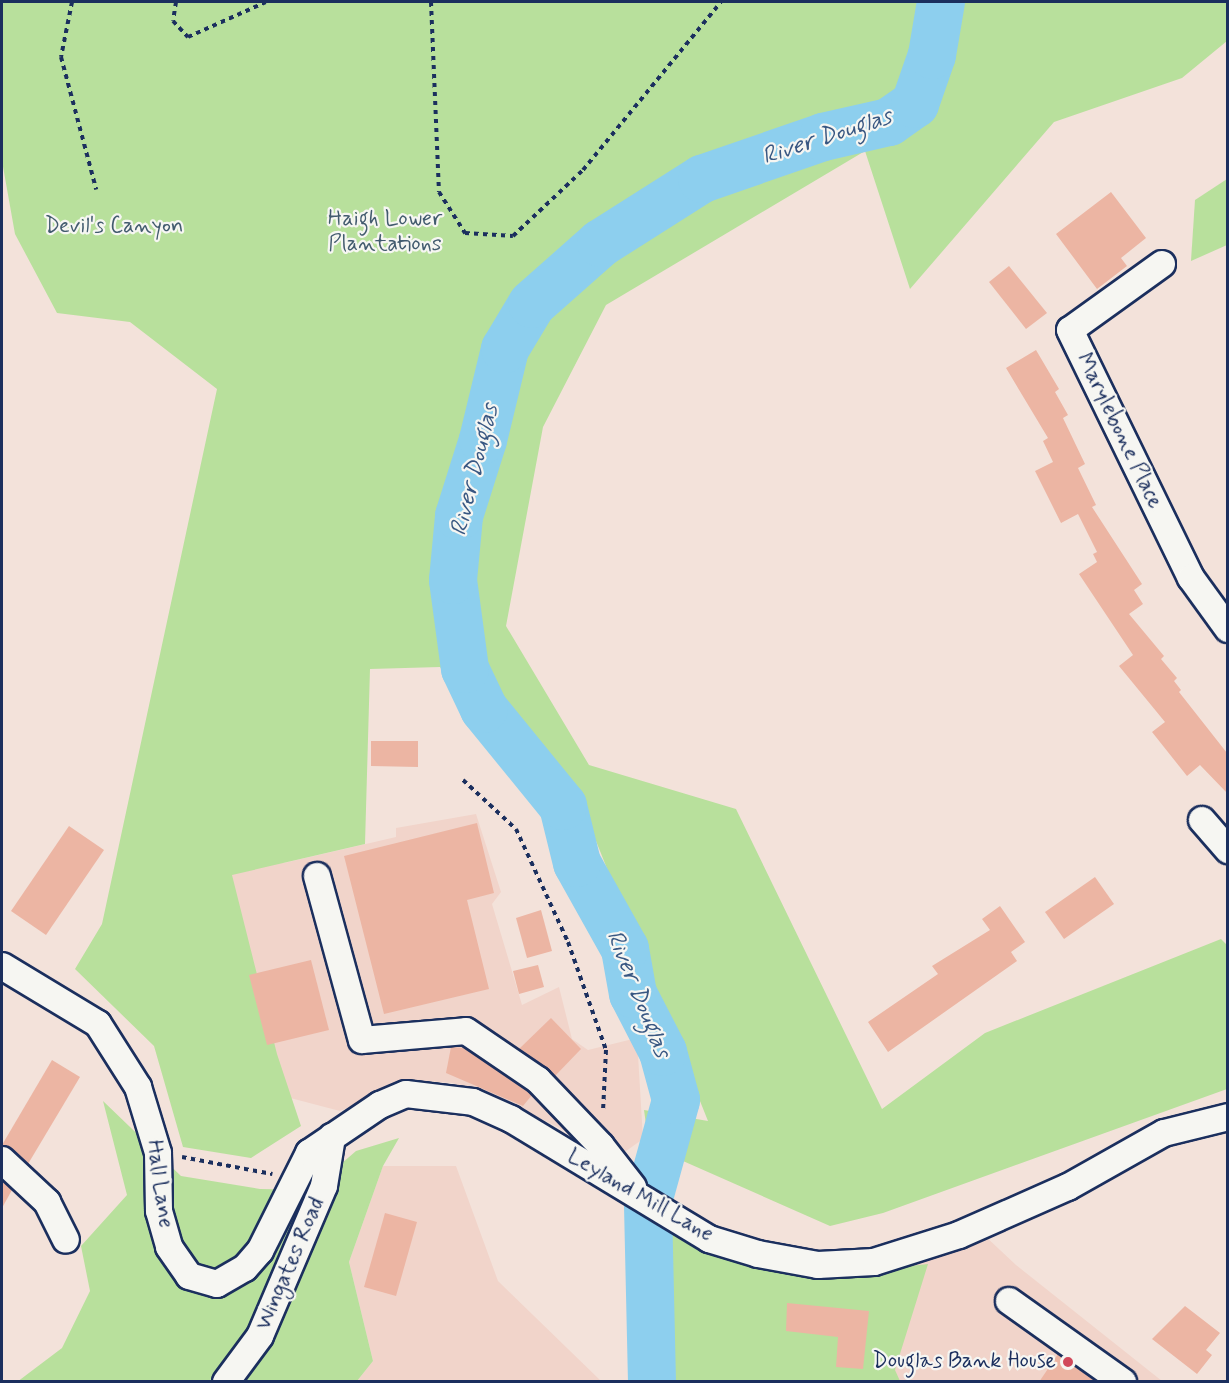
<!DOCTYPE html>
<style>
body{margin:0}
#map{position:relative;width:1229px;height:1383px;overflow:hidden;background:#f3e2da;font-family:Mynerve,sans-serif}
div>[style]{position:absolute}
.built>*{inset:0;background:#f1d4ca}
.green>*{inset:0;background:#b8e09c}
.river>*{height:48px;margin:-24px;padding:0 24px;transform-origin:24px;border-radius:24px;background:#8dcfee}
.building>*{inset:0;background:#ecb5a3}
.path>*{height:4px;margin-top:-2px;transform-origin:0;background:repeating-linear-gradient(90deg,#1b2f5e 0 4.5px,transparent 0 9px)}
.roads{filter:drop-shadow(2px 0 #1b2f5e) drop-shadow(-2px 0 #1b2f5e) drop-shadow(0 2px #1b2f5e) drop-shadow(0 -2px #1b2f5e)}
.minor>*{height:26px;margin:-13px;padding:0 13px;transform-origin:13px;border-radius:13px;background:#f6f6f2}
.dots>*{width:16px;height:16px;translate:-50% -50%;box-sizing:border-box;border:3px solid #f6f6f2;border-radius:50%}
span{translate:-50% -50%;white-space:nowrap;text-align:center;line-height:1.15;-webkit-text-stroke:4.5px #f6f6f2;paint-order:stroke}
.park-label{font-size:22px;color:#425b6e}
.street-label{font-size:22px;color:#1b2f5e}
.poi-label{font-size:22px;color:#1b2f5e}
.right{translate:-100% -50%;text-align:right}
.water-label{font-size:24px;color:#385782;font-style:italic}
.frame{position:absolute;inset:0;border:3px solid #1b2f5e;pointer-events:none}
</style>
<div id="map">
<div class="built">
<div style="clip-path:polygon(476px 814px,501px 892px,492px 904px,522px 1005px,559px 987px,572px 1039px,588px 1050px,637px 1038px,643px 1139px,609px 1163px,575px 1136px,528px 1112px,453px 1083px,411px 1080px,340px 1111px,180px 1069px,166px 866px,284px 863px,396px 837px,396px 828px)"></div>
<div style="clip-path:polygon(383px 1166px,456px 1166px,498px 1281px,601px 1381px,357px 1381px,373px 1361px,349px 1262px)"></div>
<div style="clip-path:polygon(984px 1235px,1016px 1265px,1162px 1381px,874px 1382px,896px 1273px)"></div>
</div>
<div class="green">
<div style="clip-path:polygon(2px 2px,1227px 2px,1227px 41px,1182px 78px,1054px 122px,910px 289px,865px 151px,606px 305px,543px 427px,506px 626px,589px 765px,736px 809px,882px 1109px,985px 1033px,1221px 939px,1228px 946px,1227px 1089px,883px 1213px,830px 1226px,649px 1146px,644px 1110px,708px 1121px,588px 821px,521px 791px,440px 667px,370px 669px,365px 844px,232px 875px,277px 1054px,301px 1126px,251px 1158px,183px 1147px,154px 1046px,75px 969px,102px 924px,217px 389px,130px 322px,57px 313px,15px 234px,2px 161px)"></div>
<div style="clip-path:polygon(1227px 179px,1227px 245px,1191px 261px,1195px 200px)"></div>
<div style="clip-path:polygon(103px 1101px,181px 1176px,260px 1189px,311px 1190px,356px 1151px,399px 1138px,383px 1166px,349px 1262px,373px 1361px,357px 1381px,17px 1382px,62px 1348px,90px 1291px,81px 1246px,127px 1195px)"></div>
<div style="clip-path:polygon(668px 1223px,820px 1276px,928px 1264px,895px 1370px,900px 1381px,633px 1382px)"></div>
</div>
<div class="river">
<div style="left:652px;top:1382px;width:180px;rotate:-91.3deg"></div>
<div style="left:648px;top:1202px;width:106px;rotate:-74.6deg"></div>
<div style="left:676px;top:1100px;width:50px;rotate:-105.2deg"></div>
<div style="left:663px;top:1052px;width:65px;rotate:-117.3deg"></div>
<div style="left:633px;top:994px;width:46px;rotate:-100.1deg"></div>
<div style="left:625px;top:949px;width:98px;rotate:-119.2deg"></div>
<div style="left:577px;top:863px;width:59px;rotate:-103.8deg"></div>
<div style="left:563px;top:806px;width:125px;rotate:-129.2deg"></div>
<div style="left:484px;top:709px;width:44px;rotate:-115.4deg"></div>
<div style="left:465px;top:669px;width:90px;rotate:-97.7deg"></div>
<div style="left:453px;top:580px;width:64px;rotate:-84.6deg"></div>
<div style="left:459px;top:516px;width:80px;rotate:-72.5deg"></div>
<div style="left:483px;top:440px;width:94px;rotate:-76.4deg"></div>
<div style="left:505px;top:349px;width:52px;rotate:-59deg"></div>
<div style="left:532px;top:304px;width:92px;rotate:-41.5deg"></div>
<div style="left:601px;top:243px;width:120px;rotate:-32.4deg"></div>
<div style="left:702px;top:179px;width:128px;rotate:-19.1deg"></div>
<div style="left:823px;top:137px;width:68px;rotate:-12.8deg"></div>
<div style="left:889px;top:122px;width:32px;rotate:-35deg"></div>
<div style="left:915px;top:104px;width:52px;rotate:-70.9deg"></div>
<div style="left:932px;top:55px;width:54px;rotate:-80.4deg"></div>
</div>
<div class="building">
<div style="clip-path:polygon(1111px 192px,1146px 238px,1121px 258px,1127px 266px,1097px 289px,1056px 234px)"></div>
<div style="clip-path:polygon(1009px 266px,1047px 313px,1026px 329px,989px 282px)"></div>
<div style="clip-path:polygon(1036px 350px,1059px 389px,1055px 392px,1068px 415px,1063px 418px,1085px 464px,1078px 468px,1096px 505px,1092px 507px,1142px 584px,1134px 590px,1143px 604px,1129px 614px,1164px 656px,1161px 659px,1177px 678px,1174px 681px,1181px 690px,1179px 692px,1227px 753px,1227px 793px,1200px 765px,1187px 776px,1152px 732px,1165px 722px,1119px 666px,1133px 655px,1079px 574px,1097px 562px,1093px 554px,1097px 552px,1078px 514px,1061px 523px,1035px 471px,1053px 462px,1043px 441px,1048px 438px,1006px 368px)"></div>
<div style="clip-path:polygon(371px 741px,418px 741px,418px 767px,371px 766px)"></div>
<div style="clip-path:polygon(477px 823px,494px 893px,467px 900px,489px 989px,384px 1014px,344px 856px)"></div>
<div style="clip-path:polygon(69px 826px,104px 850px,46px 935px,11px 911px)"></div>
<div style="clip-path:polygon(1095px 877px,1114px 904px,1064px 939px,1045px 912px)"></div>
<div style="clip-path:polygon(1000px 906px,1025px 942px,1011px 952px,1017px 961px,888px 1052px,868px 1022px,938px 974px,932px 966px,990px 930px,982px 919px)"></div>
<div style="clip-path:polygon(541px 910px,552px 951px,527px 958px,516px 918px)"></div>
<div style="clip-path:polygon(311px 960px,329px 1030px,267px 1045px,249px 975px)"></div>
<div style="clip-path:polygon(538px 965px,544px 987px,519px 994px,513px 971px)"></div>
<div style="clip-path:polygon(551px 1018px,581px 1049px,555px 1076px,519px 1049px)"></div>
<div style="clip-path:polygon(451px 1047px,464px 1048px,532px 1095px,523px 1106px,446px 1073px)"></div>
<div style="clip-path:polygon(52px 1060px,80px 1077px,28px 1164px,2px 1145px)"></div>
<div style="clip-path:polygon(2px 1180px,12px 1190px,2px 1208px)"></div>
<div style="clip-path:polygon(385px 1213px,417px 1222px,396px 1296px,364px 1287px)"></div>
<div style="clip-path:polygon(787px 1303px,869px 1311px,863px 1369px,836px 1367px,838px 1337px,786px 1331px)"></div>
<div style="clip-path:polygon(1185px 1306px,1220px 1333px,1206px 1350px,1212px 1355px,1197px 1374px,1152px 1339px)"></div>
<div style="clip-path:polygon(1058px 1354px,1096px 1382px,1039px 1382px)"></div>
</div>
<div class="path">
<div style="left:72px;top:2px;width:56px;rotate:101.3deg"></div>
<div style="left:61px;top:57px;width:137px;rotate:75.1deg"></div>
<div style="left:176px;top:2px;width:19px;rotate:99deg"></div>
<div style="left:173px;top:21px;width:22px;rotate:47deg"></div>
<div style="left:188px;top:37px;width:85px;rotate:-24.2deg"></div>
<div style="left:431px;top:2px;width:190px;rotate:87.6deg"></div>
<div style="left:439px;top:192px;width:49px;rotate:57.6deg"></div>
<div style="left:465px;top:233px;width:48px;rotate:3.6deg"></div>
<div style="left:513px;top:236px;width:96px;rotate:-43.3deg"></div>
<div style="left:583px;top:170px;width:217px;rotate:-50.6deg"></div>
<div style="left:463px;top:780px;width:72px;rotate:42.8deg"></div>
<div style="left:516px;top:829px;width:124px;rotate:65.3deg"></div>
<div style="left:568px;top:942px;width:114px;rotate:70.6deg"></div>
<div style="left:606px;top:1050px;width:62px;rotate:92.8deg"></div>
<div style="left:182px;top:1157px;width:92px;rotate:10.7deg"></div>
</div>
<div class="roads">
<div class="minor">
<div style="left:1162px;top:264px;width:113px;rotate:144.3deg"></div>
<div style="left:1070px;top:330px;width:276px;rotate:64deg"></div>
<div style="left:1191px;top:578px;width:63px;rotate:54deg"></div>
<div style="left:1202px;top:820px;width:40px;rotate:49deg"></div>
<div style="left:317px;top:876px;width:170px;rotate:74.7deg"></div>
<div style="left:362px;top:1040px;width:104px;rotate:-4.9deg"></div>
<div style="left:466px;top:1031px;width:87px;rotate:34.2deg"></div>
<div style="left:538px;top:1080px;width:91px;rotate:46.3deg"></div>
<div style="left:601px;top:1146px;width:52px;rotate:52deg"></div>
<div style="left:2px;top:966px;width:112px;rotate:31.1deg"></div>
<div style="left:98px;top:1024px;width:75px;rotate:57.6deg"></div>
<div style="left:138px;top:1087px;width:69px;rotate:73.1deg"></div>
<div style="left:158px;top:1153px;width:58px;rotate:89deg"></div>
<div style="left:159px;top:1211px;width:37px;rotate:74deg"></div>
<div style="left:169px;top:1247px;width:35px;rotate:55deg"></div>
<div style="left:189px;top:1276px;width:29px;rotate:16deg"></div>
<div style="left:217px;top:1284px;width:32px;rotate:-30deg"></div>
<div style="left:245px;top:1268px;width:23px;rotate:-49deg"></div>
<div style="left:260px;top:1251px;width:110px;rotate:-63.4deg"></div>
<div style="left:309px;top:1153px;width:86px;rotate:-34.1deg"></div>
<div style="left:380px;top:1105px;width:28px;rotate:-23deg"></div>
<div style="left:406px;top:1094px;width:67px;rotate:6.8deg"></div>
<div style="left:473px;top:1102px;width:42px;rotate:24.1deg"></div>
<div style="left:511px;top:1119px;width:232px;rotate:31.2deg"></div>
<div style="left:709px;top:1239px;width:51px;rotate:17deg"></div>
<div style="left:758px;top:1254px;width:61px;rotate:10.4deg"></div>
<div style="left:818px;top:1265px;width:56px;rotate:-3.1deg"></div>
<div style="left:874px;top:1262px;width:89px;rotate:-17.6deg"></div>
<div style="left:959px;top:1235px;width:119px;rotate:-23.8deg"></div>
<div style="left:1068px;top:1187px;width:110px;rotate:-29.4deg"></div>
<div style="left:1164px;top:1133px;width:66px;rotate:-14deg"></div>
<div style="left:2px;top:1160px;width:62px;rotate:43deg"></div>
<div style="left:47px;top:1202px;width:42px;rotate:63.4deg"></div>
<div style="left:1009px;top:1301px;width:140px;rotate:35.4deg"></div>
<div style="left:226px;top:1382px;width:57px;rotate:-53.5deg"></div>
<div style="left:260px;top:1336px;width:163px;rotate:-66.9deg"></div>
<div style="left:324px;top:1186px;width:50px;rotate:-80.7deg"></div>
</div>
</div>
<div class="dots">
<div style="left:1068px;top:1362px;background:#d1495b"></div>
</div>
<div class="park-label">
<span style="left:385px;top:232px">Haigh Lower<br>Plantations</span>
<span style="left:114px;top:227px">Devil's Canyon</span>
</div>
<div class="street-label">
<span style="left:1119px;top:431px;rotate:64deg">Marylebone Place</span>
<span style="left:159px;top:1184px;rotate:82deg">Hall Lane</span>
<span style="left:640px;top:1196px;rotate:30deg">Leyland Mill Lane</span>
<span style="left:291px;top:1264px;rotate:-67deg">Wingates Road</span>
</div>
<div class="poi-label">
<span class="right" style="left:1056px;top:1362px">Douglas Bank House</span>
</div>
<div class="water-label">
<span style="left:827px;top:137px;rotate:-18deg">River Douglas</span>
<span style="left:475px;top:470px;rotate:-76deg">River Douglas</span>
<span style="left:638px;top:994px;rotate:68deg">River Douglas</span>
</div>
<div class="frame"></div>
</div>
